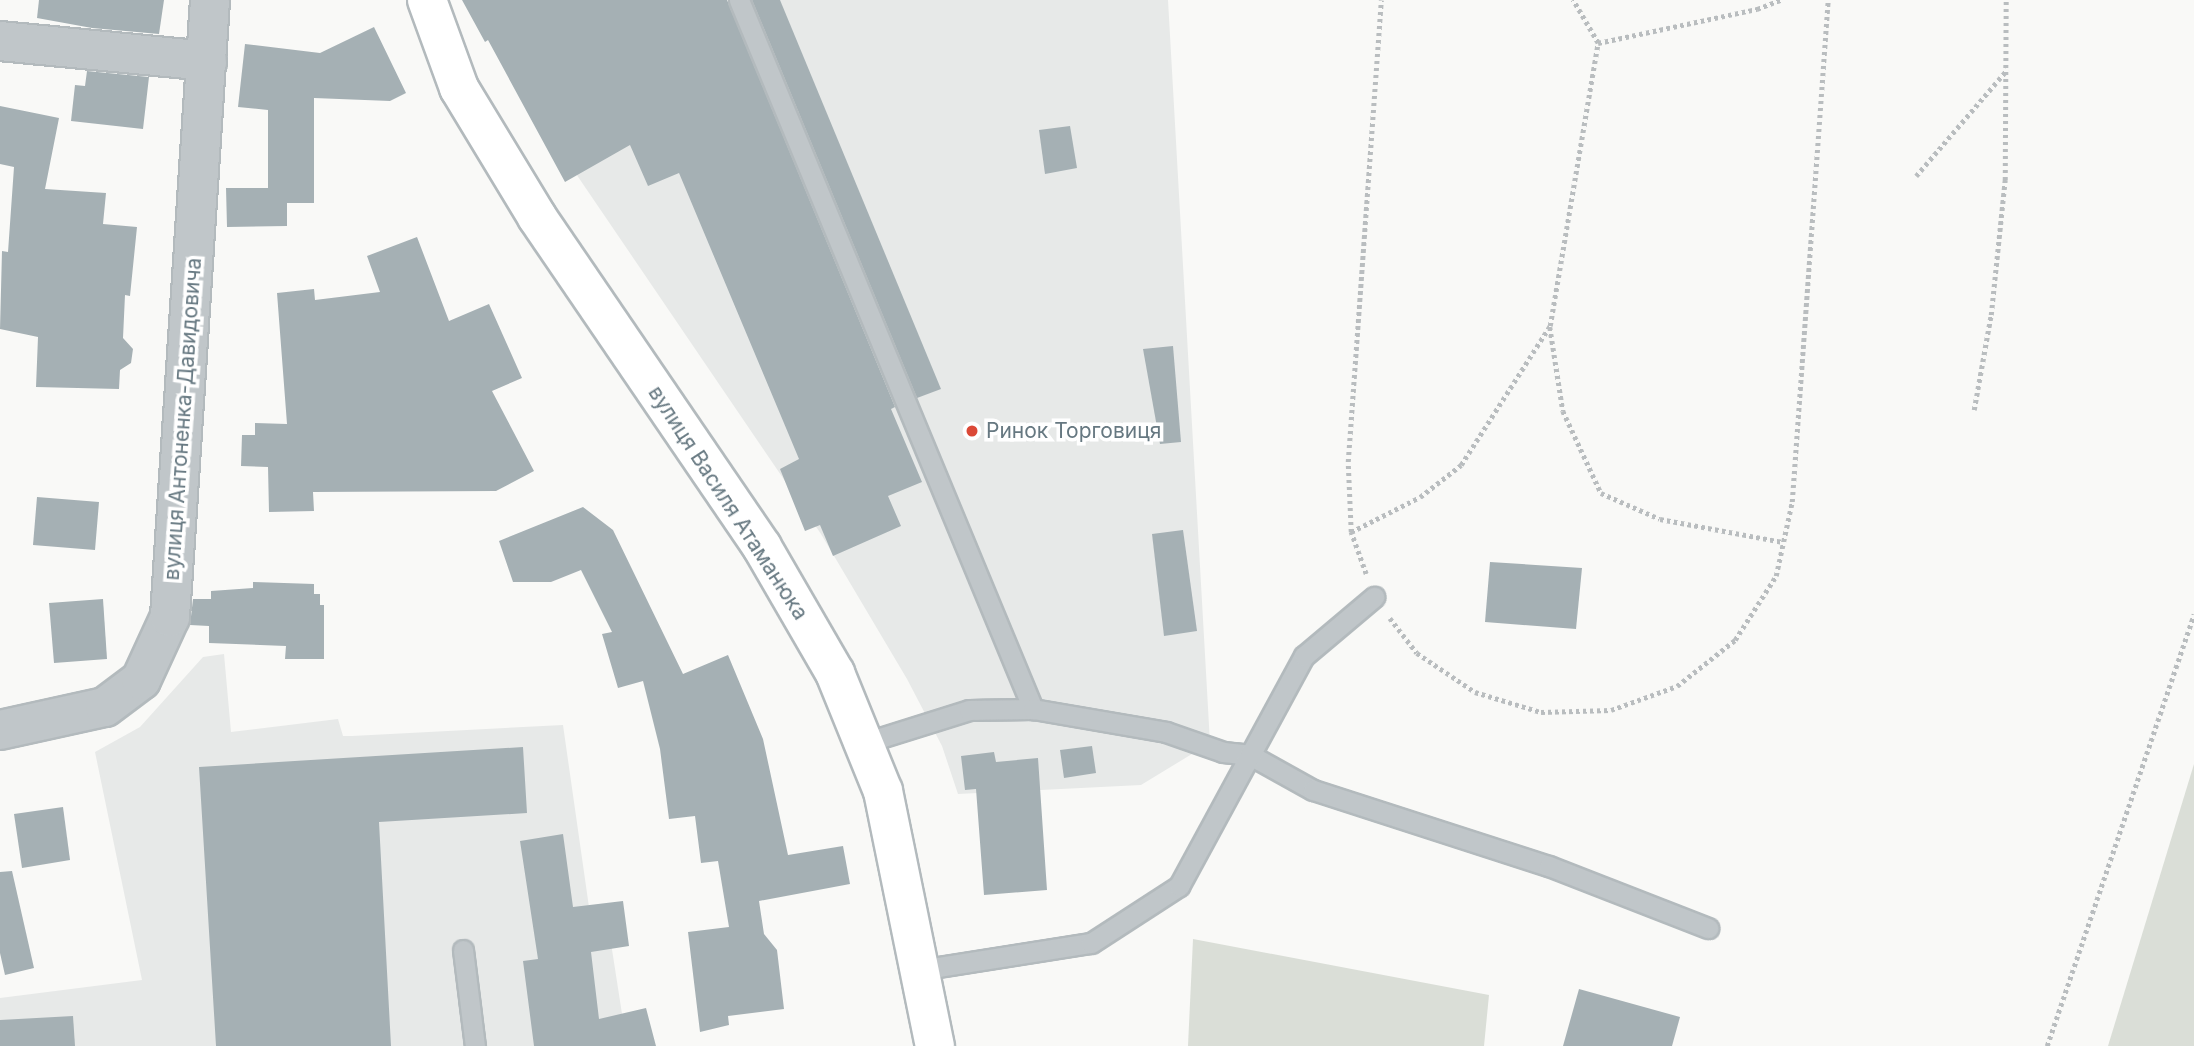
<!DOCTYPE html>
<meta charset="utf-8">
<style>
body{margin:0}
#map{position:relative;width:2194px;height:1046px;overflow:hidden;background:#f9f9f7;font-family:Inter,sans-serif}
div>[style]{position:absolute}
.built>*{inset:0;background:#e7e9e8}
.green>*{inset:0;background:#daded7}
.building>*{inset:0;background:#a5b0b4}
.path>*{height:4.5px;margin-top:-2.25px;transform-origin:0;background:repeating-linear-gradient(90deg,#b9bdbf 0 3.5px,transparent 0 7px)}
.roads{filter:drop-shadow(2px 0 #b3babd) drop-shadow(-2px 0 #b3babd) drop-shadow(0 2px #b3babd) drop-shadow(0 -2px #b3babd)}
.lane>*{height:19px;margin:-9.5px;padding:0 9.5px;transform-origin:9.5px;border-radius:9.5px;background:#c0c6c9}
.street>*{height:38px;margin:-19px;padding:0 19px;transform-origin:19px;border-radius:19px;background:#c0c6c9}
.secondary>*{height:38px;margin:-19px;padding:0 19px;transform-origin:19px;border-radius:19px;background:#fff}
.dots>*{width:19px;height:19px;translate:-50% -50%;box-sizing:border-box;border:4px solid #fff;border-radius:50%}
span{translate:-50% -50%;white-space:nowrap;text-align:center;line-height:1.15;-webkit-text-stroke:7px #fff;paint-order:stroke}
.street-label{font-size:21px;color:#667881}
.poi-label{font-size:21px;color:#667881}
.left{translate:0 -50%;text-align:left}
</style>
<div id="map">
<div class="built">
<div style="clip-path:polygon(476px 0,1168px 0,1210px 743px,1141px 785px,958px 794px,942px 746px,907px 679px,821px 534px,536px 115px)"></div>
<div style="clip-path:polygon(224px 654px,231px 732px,338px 719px,343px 736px,352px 736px,563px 725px,592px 928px,611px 943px,627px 1046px,0 1046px,0 998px,142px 980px,95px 752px,140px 727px,203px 657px)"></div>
</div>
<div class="green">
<div style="clip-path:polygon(2194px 764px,2194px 1046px,2108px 1046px)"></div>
<div style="clip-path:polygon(1193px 939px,1489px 995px,1484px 1046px,1188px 1046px)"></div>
</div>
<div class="building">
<div style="clip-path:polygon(39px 0,164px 0,159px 34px,92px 28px,37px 18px)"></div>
<div style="clip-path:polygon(462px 0,727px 0,895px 407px,891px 409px,922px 482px,888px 496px,901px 526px,833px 556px,820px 525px,805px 531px,780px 469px,799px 459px,679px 173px,648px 186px,630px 145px,565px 182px,488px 40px,485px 42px)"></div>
<div style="clip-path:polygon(752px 0,780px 0,941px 389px,917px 398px)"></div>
<div style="clip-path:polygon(374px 27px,406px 93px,390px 101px,314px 98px,314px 203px,287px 203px,287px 226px,227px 227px,226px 188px,268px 188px,268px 110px,238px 107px,245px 44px,320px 53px)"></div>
<div style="clip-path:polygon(87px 71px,149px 77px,143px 129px,71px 121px,75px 85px,85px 86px)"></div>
<div style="clip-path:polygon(0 106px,59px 118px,45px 189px,106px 193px,103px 224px,137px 227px,130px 296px,125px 295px,123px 338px,133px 349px,131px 363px,120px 370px,119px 389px,36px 387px,38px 337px,0 329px,2px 251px,8px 252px,14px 167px,0 164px)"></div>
<div style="clip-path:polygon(1070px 126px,1077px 168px,1045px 174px,1039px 130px)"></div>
<div style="clip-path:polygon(417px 237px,449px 321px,489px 304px,522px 378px,492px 391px,534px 471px,496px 491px,313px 492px,314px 511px,269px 512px,268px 467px,241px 466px,242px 435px,255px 435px,255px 423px,287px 424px,277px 293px,314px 289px,315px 300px,380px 292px,367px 256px)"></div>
<div style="clip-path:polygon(1173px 346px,1181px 442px,1160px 444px,1143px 349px)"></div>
<div style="clip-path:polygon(37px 497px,99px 502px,95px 550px,33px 545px)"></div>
<div style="clip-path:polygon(583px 507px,613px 530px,683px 674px,728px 655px,763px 739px,788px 855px,843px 846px,850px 884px,759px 901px,764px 934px,777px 950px,784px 1009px,728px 1016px,729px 1025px,700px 1032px,688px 932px,729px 927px,718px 861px,701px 863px,695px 816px,669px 819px,660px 749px,643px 681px,618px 688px,602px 634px,612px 632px,581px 570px,551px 582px,513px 582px,499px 541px)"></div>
<div style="clip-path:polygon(1183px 530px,1197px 631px,1164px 636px,1152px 534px)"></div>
<div style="clip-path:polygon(1490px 562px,1582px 568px,1576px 629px,1485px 622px)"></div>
<div style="clip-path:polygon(253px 582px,314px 584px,314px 594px,320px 594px,320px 605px,324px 605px,324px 659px,285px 659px,286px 646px,209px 643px,209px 626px,190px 625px,193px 599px,211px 599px,211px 591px,253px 588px)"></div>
<div style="clip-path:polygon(103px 599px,107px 659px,54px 663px,49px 603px)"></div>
<div style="clip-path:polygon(1092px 746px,1096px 773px,1064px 778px,1060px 750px)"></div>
<div style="clip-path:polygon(523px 747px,527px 813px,379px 822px,391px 1046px,216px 1046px,199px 767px)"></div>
<div style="clip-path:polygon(994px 752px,996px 762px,1038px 758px,1047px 890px,984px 895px,976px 789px,965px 790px,961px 756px)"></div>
<div style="clip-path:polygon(63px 807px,70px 860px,22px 868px,14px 814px)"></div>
<div style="clip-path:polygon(563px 834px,573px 907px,623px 901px,629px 946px,591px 952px,599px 1019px,646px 1008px,656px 1046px,534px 1046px,523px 961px,538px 959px,520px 841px)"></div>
<div style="clip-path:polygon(12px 871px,34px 968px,5px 975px,0 953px,0 872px)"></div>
<div style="clip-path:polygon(1579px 989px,1680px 1017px,1672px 1046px,1563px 1046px)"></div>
<div style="clip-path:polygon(73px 1016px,75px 1046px,0 1046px,0 1020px)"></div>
</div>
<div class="path">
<div style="left:1598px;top:43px;width:163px;rotate:-12.1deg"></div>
<div style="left:1757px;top:9px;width:25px;rotate:-21deg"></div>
<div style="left:1916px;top:176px;width:140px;rotate:-49.4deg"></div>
<div style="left:1550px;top:327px;width:85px;rotate:81.2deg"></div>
<div style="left:1563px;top:411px;width:90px;rotate:65.1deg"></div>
<div style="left:1601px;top:493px;width:64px;rotate:23.8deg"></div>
<div style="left:1660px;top:519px;width:125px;rotate:10.6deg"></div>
<div style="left:1974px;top:410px;width:97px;rotate:-79.9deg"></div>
<div style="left:1991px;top:315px;width:136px;rotate:-84.1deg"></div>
<div style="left:2005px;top:180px;width:180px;rotate:-89.7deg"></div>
<div style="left:1351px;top:532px;width:77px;rotate:-26.9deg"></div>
<div style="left:1420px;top:497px;width:52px;rotate:-38deg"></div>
<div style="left:1461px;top:465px;width:165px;rotate:-57.4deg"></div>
<div style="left:1550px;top:326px;width:287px;rotate:-80.4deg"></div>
<div style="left:1598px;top:43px;width:50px;rotate:-120.2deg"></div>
<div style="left:1366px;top:574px;width:45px;rotate:-109.7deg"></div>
<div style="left:1351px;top:532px;width:70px;rotate:-92.5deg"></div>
<div style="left:1348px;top:462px;width:463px;rotate:-85.9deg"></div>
<div style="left:1390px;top:618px;width:44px;rotate:52.4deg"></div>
<div style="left:1417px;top:653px;width:70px;rotate:33.9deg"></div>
<div style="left:1475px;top:692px;width:69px;rotate:16.9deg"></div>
<div style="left:1541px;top:712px;width:70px;rotate:-1.6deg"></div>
<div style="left:1611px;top:710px;width:70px;rotate:-20deg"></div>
<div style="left:1677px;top:686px;width:74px;rotate:-38.4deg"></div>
<div style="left:1735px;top:640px;width:76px;rotate:-57.4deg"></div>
<div style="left:1776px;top:576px;width:76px;rotate:-77.8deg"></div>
<div style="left:1792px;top:502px;width:503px;rotate:-85.9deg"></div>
<div style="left:2047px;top:1046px;width:456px;rotate:-71.2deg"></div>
</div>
<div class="roads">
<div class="lane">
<div style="left:739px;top:0;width:768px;rotate:67.48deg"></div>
<div style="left:864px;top:743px;width:110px;rotate:-17.4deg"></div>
<div style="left:969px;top:710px;width:64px;rotate:-0.9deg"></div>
<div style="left:1033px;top:709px;width:135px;rotate:9.8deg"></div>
<div style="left:1166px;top:732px;width:60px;rotate:19.3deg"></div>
<div style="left:1223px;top:752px;width:27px;rotate:6deg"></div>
<div style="left:1250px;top:755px;width:72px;rotate:29.1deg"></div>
<div style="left:1313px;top:790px;width:248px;rotate:17.9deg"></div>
<div style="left:1549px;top:866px;width:171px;rotate:21.3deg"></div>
<div style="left:463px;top:950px;width:97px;rotate:82.9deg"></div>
<div style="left:920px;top:970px;width:173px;rotate:-9deg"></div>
<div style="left:1091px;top:943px;width:105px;rotate:-32.9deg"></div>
<div style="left:1179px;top:886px;width:262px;rotate:-61.5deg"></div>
<div style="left:1304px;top:656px;width:92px;rotate:-40.1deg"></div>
</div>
<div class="street">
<div style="left:0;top:41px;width:208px;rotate:5.5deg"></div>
<div style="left:0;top:730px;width:107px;rotate:-12.4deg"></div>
<div style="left:105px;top:707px;width:45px;rotate:-36.9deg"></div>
<div style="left:141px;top:680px;width:69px;rotate:-65.3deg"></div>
<div style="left:170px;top:617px;width:618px;rotate:-86.29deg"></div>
</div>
<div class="secondary">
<div style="left:427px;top:0;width:94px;rotate:70deg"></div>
<div style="left:459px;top:88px;width:151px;rotate:58.8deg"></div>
<div style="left:537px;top:217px;width:399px;rotate:55.7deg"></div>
<div style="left:762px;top:547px;width:146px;rotate:59.9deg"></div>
<div style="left:835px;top:673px;width:127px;rotate:67.9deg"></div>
<div style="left:883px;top:791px;width:260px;rotate:78.5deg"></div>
</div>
</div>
<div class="dots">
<div style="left:972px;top:431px;background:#db4836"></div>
</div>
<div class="street-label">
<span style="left:183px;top:419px;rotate:-86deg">вулиця Антоненка-Давидовича</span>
<span style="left:728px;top:503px;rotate:57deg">вулиця Василя Атаманюка</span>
</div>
<div class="poi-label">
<span class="left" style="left:986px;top:431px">Ринок Торговиця</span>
</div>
</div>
